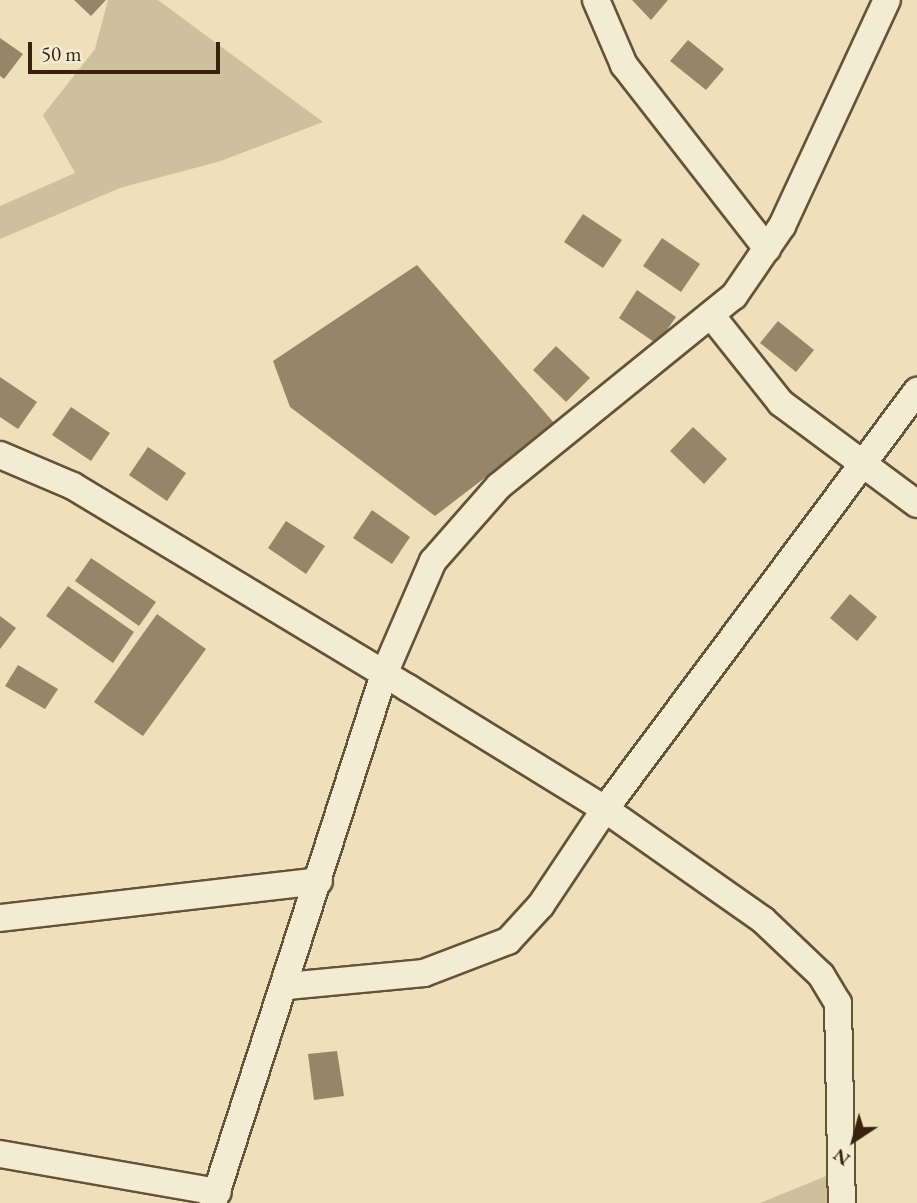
<!DOCTYPE html>
<style>
body{margin:0}
#map{position:relative;width:917px;height:1203px;overflow:hidden;background:#eee0bb;font-family:"EB Garamond",serif}
div>[style]{position:absolute}
.green>*{inset:0;background:#cfc09d}
.building>*{inset:0;background:#978567}
.roads{filter:drop-shadow(2px 0 #665238) drop-shadow(-2px 0 #665238) drop-shadow(0 2px #665238) drop-shadow(0 -2px #665238)}
.minor>*{height:26px;margin:-13px;padding:0 13px;transform-origin:13px;border-radius:13px;background:#f4ebd3}
span{translate:-50% -50%;white-space:nowrap;text-align:center;line-height:1.15;-webkit-text-stroke:6px #f4ebd3;paint-order:stroke}
.north{position:absolute;left:819px;top:1105px;width:70px;height:70px;-webkit-text-stroke:5px #f4ebd3;paint-order:stroke;rotate:216deg;font-size:19px;font-weight:700;line-height:28px;text-align:center;color:#39220c}
.north::after{content:'';display:block;margin:auto;width:24px;height:32px;background:#39220c;clip-path:polygon(50% 0,100% 100%,50% 72%,0 100%)}
.scale{position:absolute;left:28px;top:42px;width:192px;height:32px;box-sizing:border-box;border:4px solid #39220c;border-top:0;padding-left:9px;font-size:21px;line-height:24px;white-space:nowrap;color:#39220c;-webkit-text-stroke:5px #f4ebd3;paint-order:stroke}
</style>
<div id="map">
<div class="green">
<div style="clip-path:polygon(108px 0,158px 0,323px 122px,221px 161px,120px 188px,0 239px,0 206px,75px 173px,43px 115px,95px 49px)"></div>
<div style="clip-path:polygon(831px 1174px,829px 1203px,760px 1203px)"></div>
</div>
<div class="building">
<div style="clip-path:polygon(74px 0,106px 0,91px 16px)"></div>
<div style="clip-path:polygon(632px 0,668px 0,651px 20px)"></div>
<div style="clip-path:polygon(0 38px,23px 54px,4px 79px,0 76px)"></div>
<div style="clip-path:polygon(688px 40px,724px 69px,706px 90px,670px 61px)"></div>
<div style="clip-path:polygon(583px 214px,622px 240px,603px 268px,564px 242px)"></div>
<div style="clip-path:polygon(662px 238px,700px 264px,681px 292px,643px 266px)"></div>
<div style="clip-path:polygon(417px 265px,555px 424px,435px 516px,290px 407px,273px 361px)"></div>
<div style="clip-path:polygon(637px 290px,676px 317px,657px 344px,619px 318px)"></div>
<div style="clip-path:polygon(778px 321px,814px 350px,796px 372px,760px 343px)"></div>
<div style="clip-path:polygon(556px 346px,590px 378px,566px 402px,533px 370px)"></div>
<div style="clip-path:polygon(0 377px,37px 402px,18px 429px,0 417px)"></div>
<div style="clip-path:polygon(71px 407px,110px 433px,91px 461px,52px 435px)"></div>
<div style="clip-path:polygon(693px 427px,727px 459px,704px 484px,670px 451px)"></div>
<div style="clip-path:polygon(148px 447px,186px 473px,167px 501px,129px 475px)"></div>
<div style="clip-path:polygon(372px 510px,410px 537px,392px 564px,353px 538px)"></div>
<div style="clip-path:polygon(286px 521px,325px 546px,306px 574px,268px 548px)"></div>
<div style="clip-path:polygon(91px 558px,156px 602px,139px 626px,75px 581px)"></div>
<div style="clip-path:polygon(68px 586px,134px 632px,113px 663px,46px 616px)"></div>
<div style="clip-path:polygon(850px 594px,877px 617px,857px 641px,830px 618px)"></div>
<div style="clip-path:polygon(157px 614px,206px 649px,143px 736px,94px 702px)"></div>
<div style="clip-path:polygon(0 616px,16px 628px,0 649px)"></div>
<div style="clip-path:polygon(18px 665px,58px 689px,45px 709px,5px 686px)"></div>
<div style="clip-path:polygon(337px 1051px,344px 1096px,314px 1100px,308px 1054px)"></div>
</div>
<div class="roads">
<div class="minor">
<div style="left:596px;top:0;width:71px;rotate:66.7deg"></div>
<div style="left:624px;top:65px;width:233px;rotate:52.1deg"></div>
<div style="left:711px;top:315px;width:112px;rotate:51.5deg"></div>
<div style="left:781px;top:403px;width:169px;rotate:36.6deg"></div>
<div style="left:0;top:455px;width:79px;rotate:23deg"></div>
<div style="left:73px;top:486px;width:391px;rotate:31.1deg"></div>
<div style="left:408px;top:688px;width:231px;rotate:31.6deg"></div>
<div style="left:605px;top:809px;width:193px;rotate:35.1deg"></div>
<div style="left:763px;top:920px;width:80px;rotate:43.5deg"></div>
<div style="left:821px;top:975px;width:33px;rotate:59deg"></div>
<div style="left:838px;top:1003px;width:200px;rotate:88.9deg"></div>
<div style="left:0;top:918px;width:321px;rotate:-6.6deg"></div>
<div style="left:287px;top:986px;width:138px;rotate:-5.4deg"></div>
<div style="left:424px;top:973px;width:90px;rotate:-20.9deg"></div>
<div style="left:508px;top:941px;width:49px;rotate:-47.5deg"></div>
<div style="left:541px;top:905px;width:115px;rotate:-56.3deg"></div>
<div style="left:605px;top:809px;width:522px;rotate:-53.26deg"></div>
<div style="left:0;top:1154px;width:221px;rotate:9.9deg"></div>
<div style="left:213px;top:1203px;width:556px;rotate:-72.09deg"></div>
<div style="left:384px;top:674px;width:123px;rotate:-66.6deg"></div>
<div style="left:433px;top:561px;width:100px;rotate:-48.7deg"></div>
<div style="left:499px;top:486px;width:302px;rotate:-39deg"></div>
<div style="left:734px;top:296px;width:85px;rotate:-55.6deg"></div>
<div style="left:782px;top:226px;width:249px;rotate:-65.1deg"></div>
</div>
</div>
<div class="north">N</div>
<div class="scale">50 m</div>
</div>
